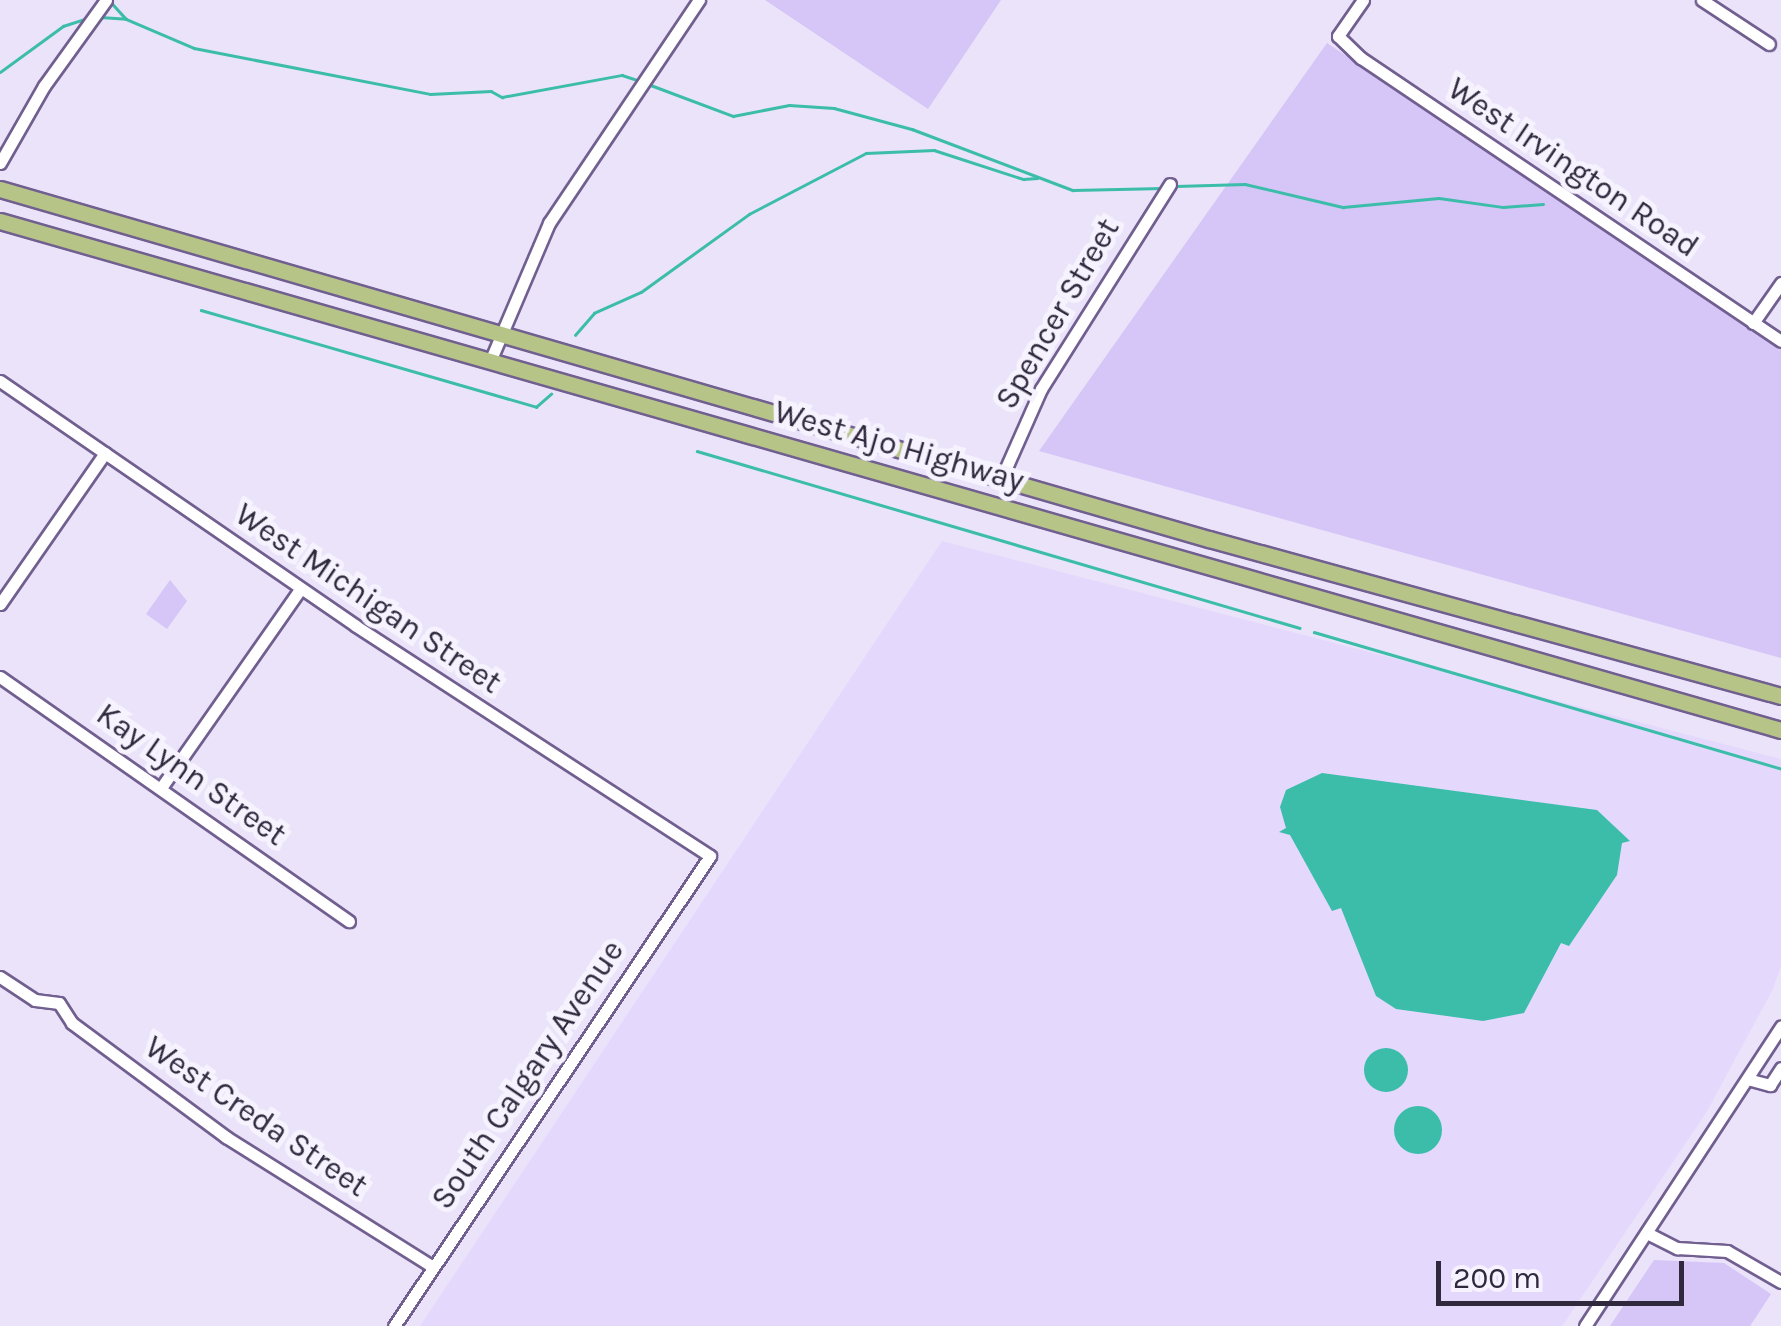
<!DOCTYPE html>
<style>
body{margin:0}
#map{position:relative;width:1781px;height:1326px;overflow:hidden;background:#eae3f9;font-family:Karla,sans-serif}
div>[style]{position:absolute}
.built>*{inset:0;background:#e5d8fd}
.green>*{inset:0;background:#d6c5f7}
.water>*{inset:0;background:#3bbdaa}
.round{border-radius:50%}
.stream>*{height:2.5px;margin:-1.25px;padding:0 1.25px;transform-origin:1.25px;border-radius:1.25px;background:#3bbdaa}
.roads{filter:drop-shadow(2px 0 #715f90) drop-shadow(-2px 0 #715f90) drop-shadow(0 2px #715f90) drop-shadow(0 -2px #715f90)}
.minor>*{height:11px;margin:-5.5px;padding:0 5.5px;transform-origin:5.5px;border-radius:5.5px;background:#fff}
.major>*{height:15px;margin:-7.5px;padding:0 7.5px;transform-origin:7.5px;border-radius:7.5px;background:#b6c488}
span{translate:-50% -50%;white-space:nowrap;text-align:center;line-height:1.15;-webkit-text-stroke:10px #f6f2fe;paint-order:stroke}
.street-label{font-size:32px;color:#30293d}
.scale{position:absolute;left:1436px;top:1261px;width:248px;height:45px;box-sizing:border-box;border:5px solid #30293d;border-top:0;padding-left:12px;font-size:30px;line-height:35px;white-space:nowrap;color:#30293d;-webkit-text-stroke:8px #f6f2fe;paint-order:stroke}
</style>
<div id="map">
<div class="built">
<div style="clip-path:polygon(942px 541px,1781px 759px,1781px 966px,1773px 989px,1706px 1113px,1562px 1326px,420px 1326px)"></div>
</div>
<div class="green">
<div style="clip-path:polygon(765px 0,1001px 0,928px 109px)"></div>
<div style="clip-path:polygon(1327px 43px,1781px 345px,1781px 658px,1039px 451px)"></div>
<div style="clip-path:polygon(170px 580px,187px 601px,167px 629px,146px 614px)"></div>
<div style="clip-path:polygon(1654px 1260px,1724px 1263px,1771px 1294px,1750px 1326px,1610px 1326px)"></div>
</div>
<div class="water">
<div style="clip-path:polygon(1322px 773px,1597px 810px,1630px 841px,1622px 843px,1617px 875px,1569px 946px,1561px 943px,1524px 1013px,1483px 1021px,1396px 1009px,1376px 996px,1341px 908px,1332px 911px,1290px 835px,1279px 832px,1286px 828px,1280px 807px,1286px 790px)"></div>
<div class="round" style="left:1364px;top:1048px;width:44px;height:44px"></div>
<div class="round" style="left:1394px;top:1106px;width:48px;height:48px"></div>
</div>
<div class="stream">
<div style="left:110px;top:1px;width:24px;rotate:48deg"></div>
<div style="left:126px;top:19px;width:74px;rotate:23.1deg"></div>
<div style="left:194px;top:48px;width:240px;rotate:11deg"></div>
<div style="left:430px;top:94px;width:61px;rotate:-2.8deg"></div>
<div style="left:491px;top:91px;width:13px;rotate:29deg"></div>
<div style="left:502px;top:97px;width:122px;rotate:-10.4deg"></div>
<div style="left:622px;top:75px;width:20px;rotate:18deg"></div>
<div style="left:100px;top:17px;width:26px;rotate:4deg"></div>
<div style="left:0;top:72px;width:78px;rotate:-36.1deg"></div>
<div style="left:63px;top:26px;width:25px;rotate:-18deg"></div>
<div style="left:648px;top:84px;width:91px;rotate:20.6deg"></div>
<div style="left:733px;top:116px;width:57px;rotate:-11.1deg"></div>
<div style="left:789px;top:105px;width:45px;rotate:3.8deg"></div>
<div style="left:834px;top:108px;width:81px;rotate:15.1deg"></div>
<div style="left:912px;top:129px;width:172px;rotate:20.8deg"></div>
<div style="left:1073px;top:190px;width:90px;rotate:-1.3deg"></div>
<div style="left:1176px;top:186px;width:69px;rotate:-1.7deg"></div>
<div style="left:1245px;top:184px;width:101px;rotate:13.2deg"></div>
<div style="left:1343px;top:207px;width:96px;rotate:-5.4deg"></div>
<div style="left:1439px;top:198px;width:65px;rotate:8deg"></div>
<div style="left:1503px;top:207px;width:40px;rotate:-4.3deg"></div>
<div style="left:201px;top:310px;width:349px;rotate:16.1deg"></div>
<div style="left:536px;top:407px;width:20px;rotate:-41deg"></div>
<div style="left:575px;top:335px;width:29px;rotate:-49deg"></div>
<div style="left:594px;top:313px;width:51px;rotate:-24.1deg"></div>
<div style="left:641px;top:292px;width:133px;rotate:-35.8deg"></div>
<div style="left:749px;top:214px;width:132px;rotate:-27.5deg"></div>
<div style="left:866px;top:153px;width:68px;rotate:-2.5deg"></div>
<div style="left:934px;top:150px;width:94px;rotate:18deg"></div>
<div style="left:1023px;top:179px;width:14px;rotate:-4deg"></div>
<div style="left:697px;top:451px;width:628px;rotate:16.36deg"></div>
<div style="left:1314px;top:632px;width:487px;rotate:16.3deg"></div>
</div>
<div class="roads">
<div class="minor">
<div style="left:1363px;top:0;width:44px;rotate:124.8deg"></div>
<div style="left:1338px;top:36px;width:32px;rotate:44deg"></div>
<div style="left:1361px;top:58px;width:506px;rotate:33.97deg"></div>
<div style="left:1702px;top:0;width:80px;rotate:33.3deg"></div>
<div style="left:0;top:163px;width:89px;rotate:-60.3deg"></div>
<div style="left:44px;top:86px;width:106px;rotate:-54.2deg"></div>
<div style="left:1753px;top:323px;width:49px;rotate:-55deg"></div>
<div style="left:491px;top:359px;width:148px;rotate:-66.9deg"></div>
<div style="left:549px;top:223px;width:269px;rotate:-56.1deg"></div>
<div style="left:0;top:381px;width:432px;rotate:34.5deg"></div>
<div style="left:356px;top:626px;width:422px;rotate:33deg"></div>
<div style="left:710px;top:856px;width:566px;rotate:123.91deg"></div>
<div style="left:1002px;top:477px;width:96px;rotate:-66.1deg"></div>
<div style="left:1041px;top:389px;width:242px;rotate:-57.8deg"></div>
<div style="left:0;top:604px;width:184px;rotate:-55.2deg"></div>
<div style="left:0;top:677px;width:426px;rotate:35deg"></div>
<div style="left:163px;top:785px;width:239px;rotate:-55deg"></div>
<div style="left:0;top:977px;width:42px;rotate:33.3deg"></div>
<div style="left:35px;top:1000px;width:24px;rotate:7deg"></div>
<div style="left:59px;top:1003px;width:24px;rotate:57deg"></div>
<div style="left:72px;top:1023px;width:192px;rotate:36.5deg"></div>
<div style="left:226px;top:1137px;width:243px;rotate:32.1deg"></div>
<div style="left:1751px;top:1080px;width:20px;rotate:15deg"></div>
<div style="left:1770px;top:1085px;width:20px;rotate:-57deg"></div>
<div style="left:1647px;top:1233px;width:34px;rotate:27deg"></div>
<div style="left:1677px;top:1248px;width:50px;rotate:3.4deg"></div>
<div style="left:1727px;top:1251px;width:62px;rotate:29.9deg"></div>
<div style="left:1585px;top:1326px;width:358px;rotate:-56.8deg"></div>
</div>
<div class="major">
<div style="left:0;top:189px;width:1259px;rotate:16.15deg"></div>
<div style="left:1209px;top:539px;width:593px;rotate:15.35deg"></div>
<div style="left:0;top:221px;width:1852px;rotate:15.95deg"></div>
</div>
</div>
<div class="street-label">
<span style="left:1573px;top:168px;rotate:34deg">West Irvington Road</span>
<span style="left:1058px;top:314px;rotate:-60deg">Spencer Street</span>
<span style="left:899px;top:447px;rotate:16deg">West Ajo Highway</span>
<span style="left:368px;top:599px;rotate:34deg">West Michigan Street</span>
<span style="left:191px;top:775px;rotate:35deg">Kay Lynn Street</span>
<span style="left:528px;top:1075px;rotate:-56deg">South Calgary Avenue</span>
<span style="left:256px;top:1117px;rotate:34deg">West Creda Street</span>
</div>
<div class="scale">200 m</div>
</div>
